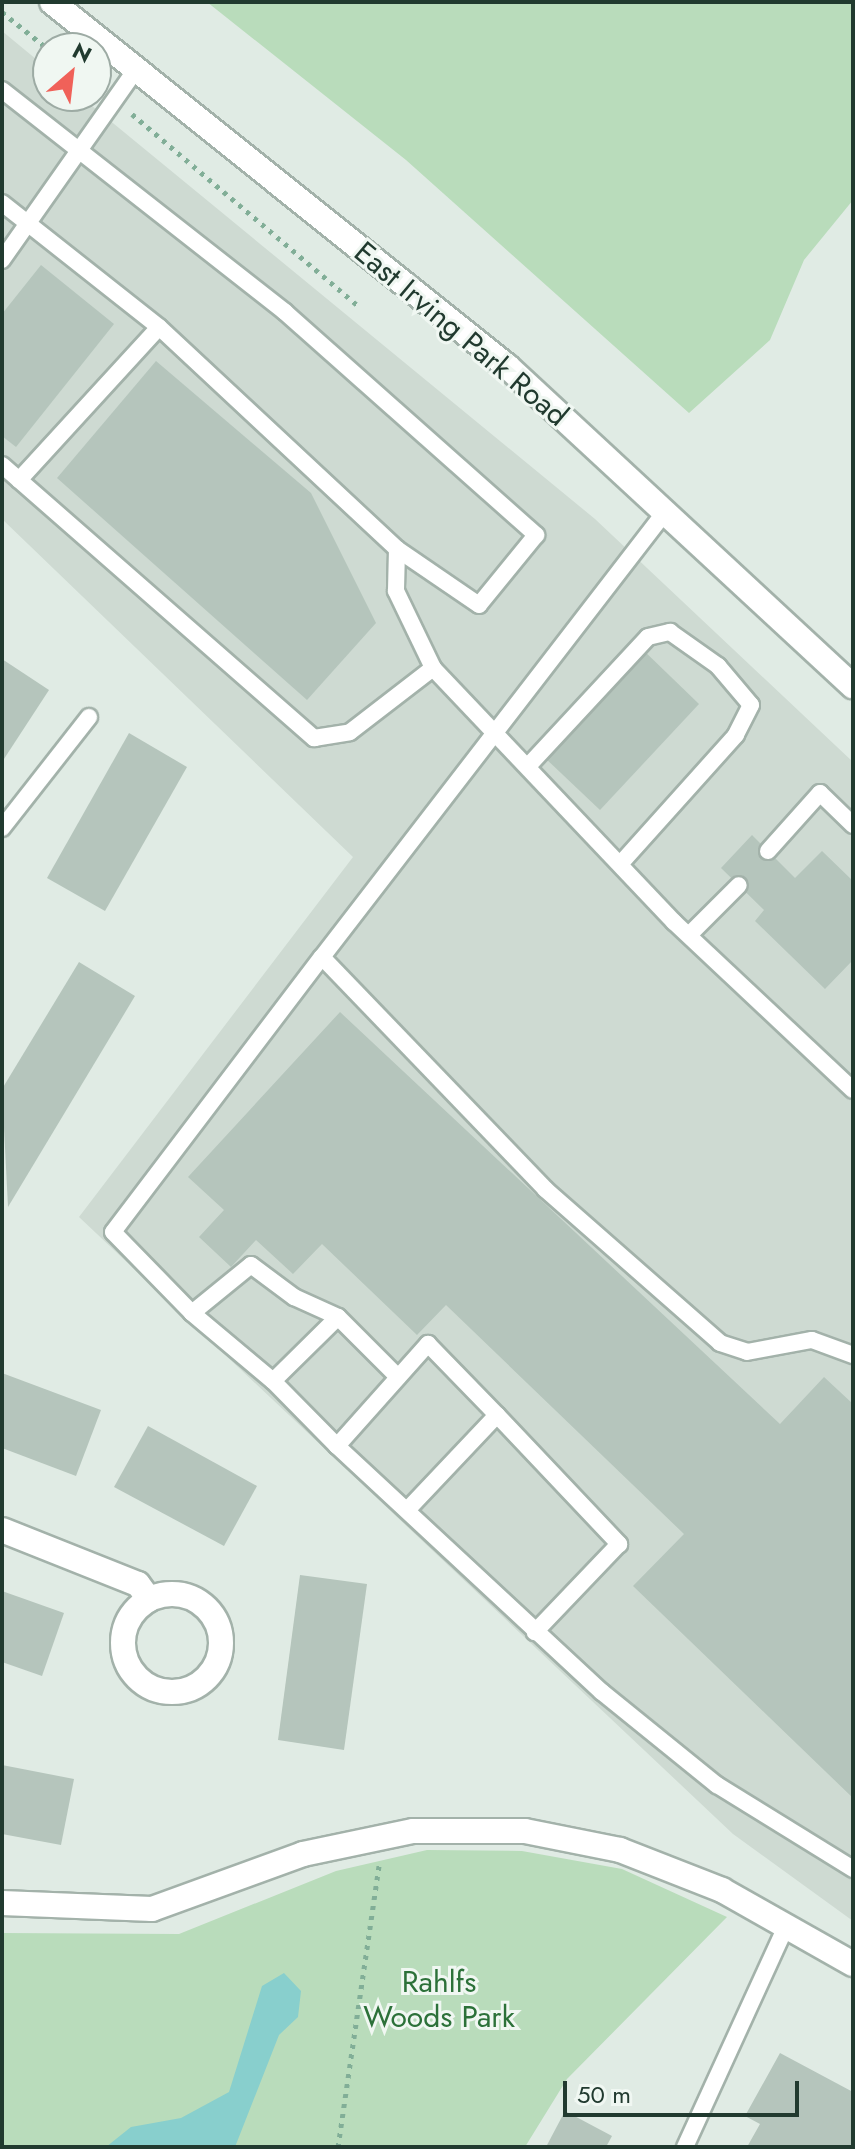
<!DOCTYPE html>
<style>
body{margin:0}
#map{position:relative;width:855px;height:2149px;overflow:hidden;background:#e0ebe4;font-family:Jost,sans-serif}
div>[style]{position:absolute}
.built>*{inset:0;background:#cedad2}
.green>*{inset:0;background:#b9dcbb}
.water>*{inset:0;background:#88cfcd}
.building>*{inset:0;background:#b5c5bc}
.path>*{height:5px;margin-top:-2.5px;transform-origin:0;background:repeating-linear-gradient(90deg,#81ae97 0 4px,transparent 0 10px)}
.roads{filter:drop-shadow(2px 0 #a3b2aa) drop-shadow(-2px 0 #a3b2aa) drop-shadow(0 2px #a3b2aa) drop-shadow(0 -2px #a3b2aa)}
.service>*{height:16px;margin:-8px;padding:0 8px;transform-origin:8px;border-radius:8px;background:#fff}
.minor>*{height:24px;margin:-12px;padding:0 12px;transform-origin:12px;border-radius:12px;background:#fff}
.minor>.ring{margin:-12px;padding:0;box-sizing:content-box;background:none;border:24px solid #fff;border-radius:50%}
.secondary>*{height:24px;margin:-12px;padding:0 12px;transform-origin:12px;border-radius:12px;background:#fff}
span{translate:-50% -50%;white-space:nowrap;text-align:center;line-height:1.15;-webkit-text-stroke:6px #f0f7f2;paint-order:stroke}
.street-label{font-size:30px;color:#213a2f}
.park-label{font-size:30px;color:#2c7139}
.frame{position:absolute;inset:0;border:4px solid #213a2f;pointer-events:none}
.north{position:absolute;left:32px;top:32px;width:80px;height:80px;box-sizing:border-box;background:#f0f7f2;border:2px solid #9daba4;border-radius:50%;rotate:28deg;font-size:22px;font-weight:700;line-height:32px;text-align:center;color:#213a2f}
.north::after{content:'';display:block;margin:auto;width:28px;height:36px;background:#f06159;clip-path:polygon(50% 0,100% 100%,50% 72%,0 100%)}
.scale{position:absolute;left:563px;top:2081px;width:236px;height:36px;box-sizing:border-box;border:4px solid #213a2f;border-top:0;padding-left:10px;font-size:24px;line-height:28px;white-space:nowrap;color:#213a2f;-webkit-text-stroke:6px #f0f7f2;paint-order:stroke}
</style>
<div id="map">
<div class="built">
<div style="clip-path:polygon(2px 31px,48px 69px,48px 96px,80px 96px,595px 519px,853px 762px,853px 1921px,733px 1834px,79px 1217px,353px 857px,2px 519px)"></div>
</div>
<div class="green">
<div style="clip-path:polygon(207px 2px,853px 2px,853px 200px,804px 260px,770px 340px,689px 413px,406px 160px)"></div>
<div style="clip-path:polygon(427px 1850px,522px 1851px,622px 1869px,727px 1917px,567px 2079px,525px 2147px,2px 2147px,2px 1933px,179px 1934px,336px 1871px)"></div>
</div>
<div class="water">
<div style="clip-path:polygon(284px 1973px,301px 1991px,298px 2017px,279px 2035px,235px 2147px,106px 2147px,131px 2127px,181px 2118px,229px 2092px,262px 1986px)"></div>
</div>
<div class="building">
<div style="clip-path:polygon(41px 265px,114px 324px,16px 447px,2px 436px,2px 314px)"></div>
<div style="clip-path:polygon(156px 361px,311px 493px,376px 623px,307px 700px,57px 478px)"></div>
<div style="clip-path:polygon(640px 647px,699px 704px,600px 810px,543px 756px)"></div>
<div style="clip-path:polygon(2px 659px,49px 690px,2px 762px)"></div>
<div style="clip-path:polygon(129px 733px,187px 767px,105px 911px,47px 878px)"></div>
<div style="clip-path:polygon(752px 835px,795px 878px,822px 851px,853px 881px,853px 960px,825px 989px,755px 921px,764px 910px,721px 868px)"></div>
<div style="clip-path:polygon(79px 962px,135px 996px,8px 1207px,2px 1089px)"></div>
<div style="clip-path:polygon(340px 1012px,780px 1424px,824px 1377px,853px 1404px,853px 1798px,633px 1586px,684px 1534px,446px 1305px,417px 1335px,322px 1244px,293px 1274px,256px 1240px,231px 1267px,199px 1237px,224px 1210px,188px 1177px)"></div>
<div style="clip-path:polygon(2px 1373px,101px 1410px,76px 1476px,2px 1448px)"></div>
<div style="clip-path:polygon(148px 1426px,257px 1486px,224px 1546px,114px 1487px)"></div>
<div style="clip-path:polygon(300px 1575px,367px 1584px,344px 1750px,278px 1740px)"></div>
<div style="clip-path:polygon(2px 1591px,64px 1613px,42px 1676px,2px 1662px)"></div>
<div style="clip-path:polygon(2px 1765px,74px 1779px,61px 1845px,2px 1834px)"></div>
<div style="clip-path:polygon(780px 2053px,853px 2092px,853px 2147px,747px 2147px,760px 2124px,745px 2116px)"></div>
<div style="clip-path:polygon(565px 2111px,612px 2136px,606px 2147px,546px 2147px)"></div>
</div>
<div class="path">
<div style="left:2px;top:12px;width:59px;rotate:38.8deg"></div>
<div style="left:132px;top:114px;width:297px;rotate:40.3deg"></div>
<div style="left:338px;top:2147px;width:285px;rotate:-81.7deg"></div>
</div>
<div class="roads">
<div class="service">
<div style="left:2px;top:90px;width:360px;rotate:38.1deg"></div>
<div style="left:285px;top:312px;width:336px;rotate:41.6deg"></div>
<div style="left:536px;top:535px;width:90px;rotate:129.2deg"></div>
<div style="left:479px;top:605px;width:99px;rotate:-145.7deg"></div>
<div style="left:2px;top:203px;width:200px;rotate:38.3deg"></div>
<div style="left:159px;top:327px;width:325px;rotate:43deg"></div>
<div style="left:397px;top:549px;width:42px;rotate:91.4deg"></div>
<div style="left:396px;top:591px;width:85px;rotate:64.3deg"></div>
<div style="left:433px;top:668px;width:350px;rotate:46.5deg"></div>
<div style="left:674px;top:922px;width:245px;rotate:43.2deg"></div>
<div style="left:2px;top:260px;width:233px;rotate:-54.9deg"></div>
<div style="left:2px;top:465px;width:415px;rotate:41.2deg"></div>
<div style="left:314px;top:738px;width:36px;rotate:-9deg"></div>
<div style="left:350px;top:732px;width:105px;rotate:-37.6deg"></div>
<div style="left:19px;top:480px;width:207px;rotate:-47.5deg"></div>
<div style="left:665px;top:512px;width:562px;rotate:127.62deg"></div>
<div style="left:322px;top:957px;width:322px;rotate:46.1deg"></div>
<div style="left:545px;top:1189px;width:233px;rotate:41.3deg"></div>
<div style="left:720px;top:1343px;width:28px;rotate:18deg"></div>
<div style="left:747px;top:1352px;width:66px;rotate:-10.5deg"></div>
<div style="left:812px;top:1340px;width:44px;rotate:20.1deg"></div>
<div style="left:530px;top:764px;width:173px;rotate:-47.1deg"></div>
<div style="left:648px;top:637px;width:23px;rotate:-13deg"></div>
<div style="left:670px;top:632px;width:59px;rotate:35.3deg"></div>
<div style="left:718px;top:666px;width:51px;rotate:49.8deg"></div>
<div style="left:751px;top:705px;width:34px;rotate:117deg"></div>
<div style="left:736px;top:735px;width:171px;rotate:131.9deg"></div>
<div style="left:2px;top:828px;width:141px;rotate:-51.9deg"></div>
<div style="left:768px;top:851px;width:78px;rotate:-48.1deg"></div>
<div style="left:820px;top:793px;width:46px;rotate:44.1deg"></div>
<div style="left:692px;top:932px;width:66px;rotate:-45deg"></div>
<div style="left:192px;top:1313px;width:76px;rotate:-39.1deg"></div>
<div style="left:251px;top:1265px;width:54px;rotate:36.7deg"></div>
<div style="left:294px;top:1297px;width:48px;rotate:24.4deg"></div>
<div style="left:338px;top:1317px;width:91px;rotate:135.4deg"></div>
<div style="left:273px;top:1381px;width:91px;rotate:45.4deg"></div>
<div style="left:337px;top:1446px;width:137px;rotate:-48.3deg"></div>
<div style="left:428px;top:1344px;width:99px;rotate:45.8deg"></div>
<div style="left:497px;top:1415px;width:128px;rotate:133.4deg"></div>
<div style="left:338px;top:1317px;width:85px;rotate:45deg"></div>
<div style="left:273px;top:1381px;width:106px;rotate:-140deg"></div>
<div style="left:192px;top:1313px;width:113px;rotate:-134.3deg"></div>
<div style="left:113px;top:1232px;width:345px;rotate:-52.8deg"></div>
<div style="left:497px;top:1415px;width:178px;rotate:46.6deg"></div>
<div style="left:619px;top:1544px;width:122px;rotate:133.7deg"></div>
<div style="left:337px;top:1446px;width:362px;rotate:42.9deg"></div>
<div style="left:602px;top:1692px;width:148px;rotate:39deg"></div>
<div style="left:717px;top:1785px;width:160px;rotate:31.7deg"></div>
<div style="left:685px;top:2147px;width:245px;rotate:-65.4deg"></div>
</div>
<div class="minor">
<div style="left:2px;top:1530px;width:146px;rotate:21.7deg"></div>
<div style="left:138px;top:1584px;width:19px;rotate:54deg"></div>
<div class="ring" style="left:123px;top:1594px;width:74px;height:74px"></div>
<div style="left:2px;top:1903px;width:150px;rotate:2.3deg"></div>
<div style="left:152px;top:1909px;width:161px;rotate:-20deg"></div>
<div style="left:303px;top:1854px;width:112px;rotate:-11.8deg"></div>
<div style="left:413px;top:1831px;width:112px"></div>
<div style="left:525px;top:1831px;width:97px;rotate:11.3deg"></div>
<div style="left:620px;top:1850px;width:110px;rotate:21.4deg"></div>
<div style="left:722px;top:1890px;width:150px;rotate:29.5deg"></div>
</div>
<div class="secondary">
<div style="left:52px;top:2px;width:584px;rotate:38.68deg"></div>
<div style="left:508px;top:367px;width:470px;rotate:42.8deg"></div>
</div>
</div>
<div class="street-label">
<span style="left:461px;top:334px;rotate:40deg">East Irving Park Road</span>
</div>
<div class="park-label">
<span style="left:439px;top:1999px">Rahlfs<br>Woods Park</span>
</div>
<div class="frame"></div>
<div class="north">N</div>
<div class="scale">50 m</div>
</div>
